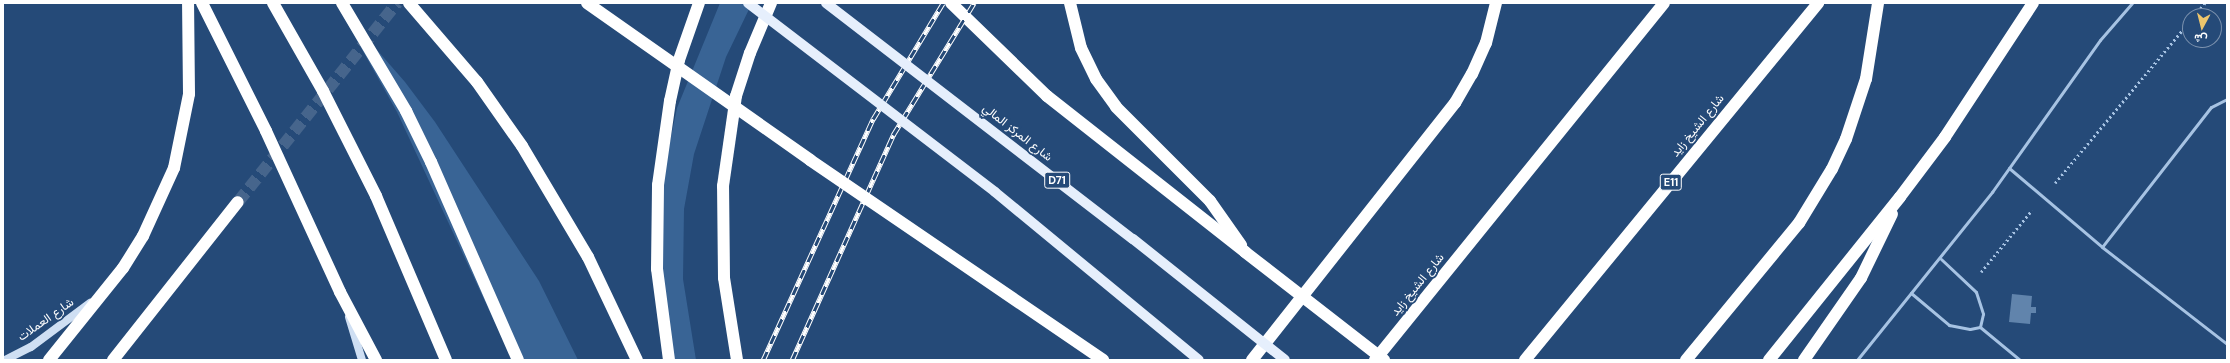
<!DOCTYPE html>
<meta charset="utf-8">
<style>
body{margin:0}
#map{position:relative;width:2230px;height:363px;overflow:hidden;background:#254a78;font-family:"DM Sans",Vazirmatn,sans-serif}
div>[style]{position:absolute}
.green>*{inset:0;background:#396495}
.building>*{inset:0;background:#6184ac}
.highway-tunnel>*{height:12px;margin-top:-6px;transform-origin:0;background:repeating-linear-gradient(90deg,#46658c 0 12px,transparent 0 18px)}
.path>*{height:2.5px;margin-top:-1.25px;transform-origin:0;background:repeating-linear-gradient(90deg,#a7c3e3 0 2px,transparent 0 5px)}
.lane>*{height:3px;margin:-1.5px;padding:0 1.5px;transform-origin:1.5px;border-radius:1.5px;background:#a7c3e3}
.secondary>*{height:8px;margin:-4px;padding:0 4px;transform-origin:4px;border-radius:4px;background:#cfdff3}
.highway>*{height:12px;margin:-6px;padding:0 6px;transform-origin:6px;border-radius:6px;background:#fff}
.rail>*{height:4.5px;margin-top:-2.25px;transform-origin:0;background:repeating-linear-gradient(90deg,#254a78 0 9px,#fff 0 18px);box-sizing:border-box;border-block:1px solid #fff}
.primary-bridge>*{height:10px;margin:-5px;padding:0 5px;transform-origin:5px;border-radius:5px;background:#e6effc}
.highway-bridge>*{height:12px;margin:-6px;padding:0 6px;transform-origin:6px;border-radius:6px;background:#fff}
span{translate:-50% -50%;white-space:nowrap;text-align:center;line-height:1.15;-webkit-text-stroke:3.5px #254a78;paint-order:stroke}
.shield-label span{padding:1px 3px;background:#254a78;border:1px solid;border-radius:3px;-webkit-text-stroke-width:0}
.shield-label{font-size:11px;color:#fff;font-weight:700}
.street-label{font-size:12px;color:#fff}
.frame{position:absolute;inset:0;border:4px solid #fff;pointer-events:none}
.north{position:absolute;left:2182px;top:8px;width:40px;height:40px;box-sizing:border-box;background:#254a78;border:1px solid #7c92ae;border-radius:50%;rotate:187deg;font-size:11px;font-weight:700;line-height:16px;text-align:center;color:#fff}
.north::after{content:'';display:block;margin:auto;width:14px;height:18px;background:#ecc56c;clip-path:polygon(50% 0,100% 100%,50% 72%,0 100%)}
</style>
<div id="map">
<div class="green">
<div style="clip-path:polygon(336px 3px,405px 82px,435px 122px,539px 281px,578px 360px,522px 360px,495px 323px,397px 112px)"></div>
<div style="clip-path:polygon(720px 3px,752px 3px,726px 57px,694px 154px,684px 209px,683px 279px,696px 360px,666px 360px,657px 314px,655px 228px,664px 170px,677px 108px)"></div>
</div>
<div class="building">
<div style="clip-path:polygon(2012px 294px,2032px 296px,2031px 307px,2036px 307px,2036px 313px,2031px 313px,2030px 324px,2009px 322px)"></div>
</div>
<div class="highway-tunnel">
<div style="left:238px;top:202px;width:255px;rotate:-51.4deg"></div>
</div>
<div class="path">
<div style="left:2194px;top:16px;width:17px;rotate:-50deg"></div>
<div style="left:2055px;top:183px;width:211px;rotate:-50.2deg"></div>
<div style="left:1981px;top:272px;width:80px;rotate:-50.6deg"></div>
</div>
<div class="lane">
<div style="left:2227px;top:99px;width:18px;rotate:153deg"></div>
<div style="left:2211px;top:107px;width:177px;rotate:127.9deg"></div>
<div style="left:2102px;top:247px;width:158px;rotate:37.8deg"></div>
<div style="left:2009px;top:168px;width:122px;rotate:40.3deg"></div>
<div style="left:1941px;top:259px;width:48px;rotate:43.3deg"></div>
<div style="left:1976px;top:292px;width:23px;rotate:72deg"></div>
<div style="left:1983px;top:314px;width:13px;rotate:103deg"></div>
<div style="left:1911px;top:293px;width:50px;rotate:40.1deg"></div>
<div style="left:1949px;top:325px;width:21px;rotate:11deg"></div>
<div style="left:1970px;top:329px;width:10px;rotate:-11deg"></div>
<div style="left:1980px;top:327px;width:52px;rotate:39.5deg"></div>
<div style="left:1857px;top:360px;width:216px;rotate:-51.2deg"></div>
<div style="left:1992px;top:192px;width:186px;rotate:-54.6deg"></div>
<div style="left:2100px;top:40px;width:49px;rotate:-49.1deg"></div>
</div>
<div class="secondary">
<div style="left:349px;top:317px;width:45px;rotate:73.2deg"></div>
<div style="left:5px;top:360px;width:29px;rotate:-27deg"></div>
<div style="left:31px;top:347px;width:74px;rotate:-36.7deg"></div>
</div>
<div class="highway">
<div style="left:342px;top:3px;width:126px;rotate:59.3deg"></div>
<div style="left:406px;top:111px;width:57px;rotate:63.9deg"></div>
<div style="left:431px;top:162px;width:216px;rotate:66.3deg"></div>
<div style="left:409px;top:3px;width:104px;rotate:49.3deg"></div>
<div style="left:477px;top:82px;width:78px;rotate:54.9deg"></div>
<div style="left:522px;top:146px;width:129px;rotate:59.3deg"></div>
<div style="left:588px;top:257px;width:114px;rotate:64.6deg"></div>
<div style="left:951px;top:3px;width:134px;rotate:44.1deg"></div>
<div style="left:1047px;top:96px;width:252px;rotate:38.2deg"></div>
<div style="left:1070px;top:3px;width:46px;rotate:76.3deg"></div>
<div style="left:1081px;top:48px;width:34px;rotate:64deg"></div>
<div style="left:1096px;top:79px;width:34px;rotate:54deg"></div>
<div style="left:1116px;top:107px;width:133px;rotate:45deg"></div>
<div style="left:1210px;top:201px;width:54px;rotate:54.8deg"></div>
<div style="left:340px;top:292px;width:77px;rotate:62.1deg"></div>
<div style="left:49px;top:360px;width:118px;rotate:-51.2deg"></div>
<div style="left:123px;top:268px;width:38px;rotate:-58deg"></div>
<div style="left:143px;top:236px;width:75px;rotate:-65.5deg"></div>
<div style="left:174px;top:168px;width:76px;rotate:-78.5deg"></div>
<div style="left:189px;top:94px;width:91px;rotate:-90.6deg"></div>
<div style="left:113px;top:360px;width:201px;rotate:-51.7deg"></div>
<div style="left:669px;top:360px;width:92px;rotate:-97.5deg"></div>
<div style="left:657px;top:269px;width:84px;rotate:-89.3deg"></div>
<div style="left:658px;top:185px;width:85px;rotate:-81.9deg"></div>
<div style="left:670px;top:101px;width:42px;rotate:-77.6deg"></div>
<div style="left:679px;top:60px;width:60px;rotate:-70.7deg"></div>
<div style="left:737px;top:360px;width:83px;rotate:-99deg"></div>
<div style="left:724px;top:278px;width:92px;rotate:-90.6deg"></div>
<div style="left:723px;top:186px;width:91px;rotate:-81.8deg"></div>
<div style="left:736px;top:96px;width:45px;rotate:-72deg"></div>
<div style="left:750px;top:53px;width:54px;rotate:-67.2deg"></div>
<div style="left:1252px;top:360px;width:328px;rotate:-51.7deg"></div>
<div style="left:1455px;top:103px;width:34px;rotate:-60deg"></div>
<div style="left:1472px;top:74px;width:34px;rotate:-66deg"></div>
<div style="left:1486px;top:43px;width:41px;rotate:-76deg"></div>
<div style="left:1375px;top:360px;width:459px;rotate:-51deg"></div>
<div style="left:1525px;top:360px;width:462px;rotate:-50.6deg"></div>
<div style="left:1686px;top:360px;width:178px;rotate:-50.5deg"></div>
<div style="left:1799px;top:223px;width:63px;rotate:-58.6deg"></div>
<div style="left:1832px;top:169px;width:33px;rotate:-65deg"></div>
<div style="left:1846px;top:139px;width:63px;rotate:-71.6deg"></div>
<div style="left:1866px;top:79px;width:77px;rotate:-81deg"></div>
<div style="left:1769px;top:360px;width:209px;rotate:-51.2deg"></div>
<div style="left:1900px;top:197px;width:75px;rotate:-53.1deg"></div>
<div style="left:1945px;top:137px;width:160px;rotate:-56.7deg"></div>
<div style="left:1804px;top:360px;width:100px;rotate:-55.2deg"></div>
<div style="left:1861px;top:278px;width:71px;rotate:-64.2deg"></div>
</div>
<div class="rail">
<div style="left:763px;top:360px;width:265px;rotate:-65.5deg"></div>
<div style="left:873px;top:119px;width:135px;rotate:-58.9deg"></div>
<div style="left:792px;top:360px;width:247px;rotate:-65.8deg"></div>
<div style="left:893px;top:135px;width:155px;rotate:-58.5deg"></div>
</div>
<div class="primary-bridge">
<div style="left:748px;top:3px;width:311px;rotate:37.4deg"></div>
<div style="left:995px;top:192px;width:264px;rotate:39.5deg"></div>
<div style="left:826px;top:3px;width:387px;rotate:37.6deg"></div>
<div style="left:1133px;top:239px;width:194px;rotate:38.5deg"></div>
</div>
<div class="highway-bridge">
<div style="left:202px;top:3px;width:143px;rotate:63.4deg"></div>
<div style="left:266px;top:131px;width:177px;rotate:65.3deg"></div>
<div style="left:273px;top:3px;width:101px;rotate:60.4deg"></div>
<div style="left:323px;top:91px;width:118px;rotate:63.2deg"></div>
<div style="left:376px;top:196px;width:178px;rotate:66.9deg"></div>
<div style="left:587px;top:3px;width:273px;rotate:35.1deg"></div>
<div style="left:810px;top:160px;width:355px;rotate:34.3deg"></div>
<div style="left:1245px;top:252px;width:176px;rotate:37.8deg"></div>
</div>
<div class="shield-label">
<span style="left:1057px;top:180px">D71</span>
<span style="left:1671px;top:182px">E11</span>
</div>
<div class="street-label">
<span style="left:1698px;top:126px;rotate:-51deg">شارع الشيخ زايد</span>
<span style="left:1017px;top:133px;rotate:38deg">شارع المركز المالي</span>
<span style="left:1418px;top:285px;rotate:-51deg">شارع الشيخ زايد</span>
<span style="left:46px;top:320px;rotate:-35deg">شارع العملات</span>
</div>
<div class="frame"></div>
<div class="north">ش</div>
</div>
